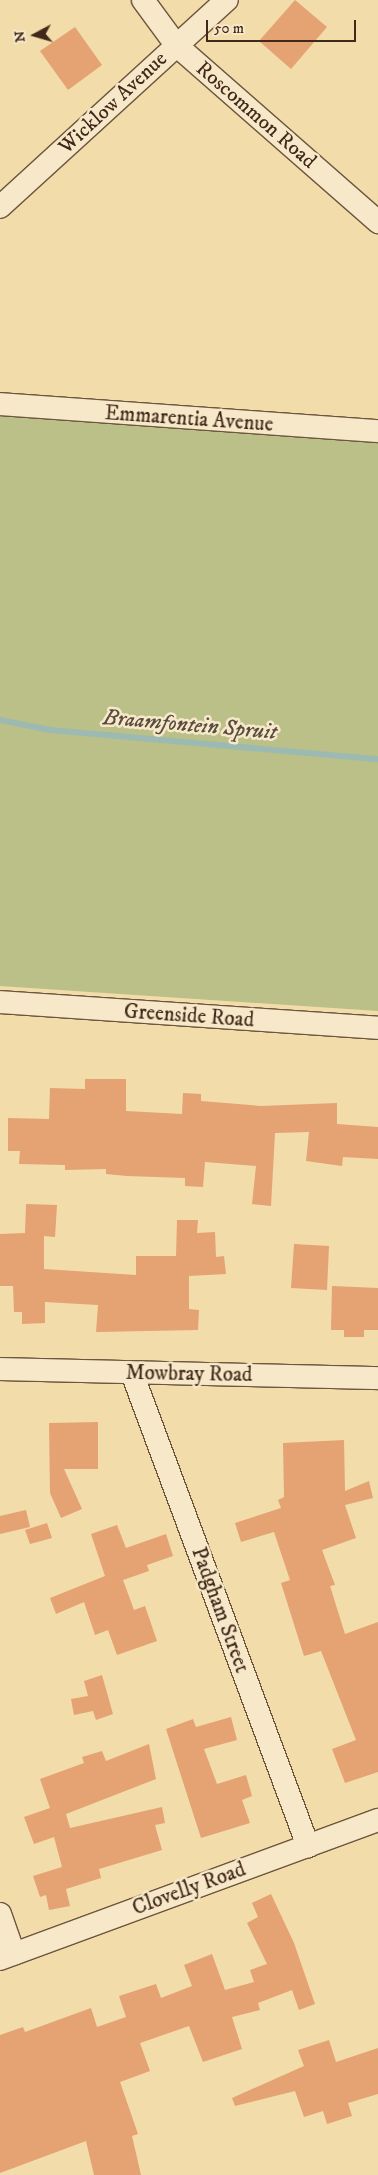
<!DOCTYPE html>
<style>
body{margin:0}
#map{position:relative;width:378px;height:2175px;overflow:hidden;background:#f1dcaa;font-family:"IM FELL DW Pica",serif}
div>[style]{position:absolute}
.green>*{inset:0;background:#bac088}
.stream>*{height:6px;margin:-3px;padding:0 3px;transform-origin:3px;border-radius:3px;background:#9cbab1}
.building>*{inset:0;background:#e5a273}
.roads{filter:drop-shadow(1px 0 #6d553e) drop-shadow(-1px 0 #6d553e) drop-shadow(0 1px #6d553e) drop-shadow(0 -1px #6d553e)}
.minor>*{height:22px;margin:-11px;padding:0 11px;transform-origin:11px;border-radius:11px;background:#f6e8c8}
span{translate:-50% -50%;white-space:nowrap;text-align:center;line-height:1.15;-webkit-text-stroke:5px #f6e8c8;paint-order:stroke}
.street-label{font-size:21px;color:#41281a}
.water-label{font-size:22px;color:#584c40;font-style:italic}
.north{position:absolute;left:10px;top:10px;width:50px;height:50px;-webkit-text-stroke:4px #f6e8c8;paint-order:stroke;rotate:264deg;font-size:14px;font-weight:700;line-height:20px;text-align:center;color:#41281a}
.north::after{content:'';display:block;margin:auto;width:18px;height:22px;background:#41281a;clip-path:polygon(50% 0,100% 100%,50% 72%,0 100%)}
.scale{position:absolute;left:206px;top:20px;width:150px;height:22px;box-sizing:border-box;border:2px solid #41281a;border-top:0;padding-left:6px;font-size:15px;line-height:18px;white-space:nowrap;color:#41281a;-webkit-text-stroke:4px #f6e8c8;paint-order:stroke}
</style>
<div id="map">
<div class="green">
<div style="clip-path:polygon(0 398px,378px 427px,378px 1011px,0 986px)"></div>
</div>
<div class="stream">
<div style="left:0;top:720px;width:51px;rotate:11.3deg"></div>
<div style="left:50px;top:730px;width:329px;rotate:5.1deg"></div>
</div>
<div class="building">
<div style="clip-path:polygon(295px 0,327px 27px,291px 69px,259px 41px)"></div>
<div style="clip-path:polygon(75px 27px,102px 65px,68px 90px,40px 51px)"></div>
<div style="clip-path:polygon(85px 1079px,126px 1079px,126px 1111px,182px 1114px,183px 1093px,201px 1094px,201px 1101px,261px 1106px,337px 1103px,337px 1124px,378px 1127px,378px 1159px,343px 1157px,342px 1166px,306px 1161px,309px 1132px,275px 1133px,271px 1206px,252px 1204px,256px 1166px,205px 1162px,203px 1187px,185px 1186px,185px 1178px,127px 1176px,106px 1174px,106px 1169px,65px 1170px,65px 1165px,19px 1164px,20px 1151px,8px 1151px,8px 1118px,49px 1119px,50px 1088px,85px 1089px)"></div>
<div style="clip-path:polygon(26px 1204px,57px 1205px,55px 1237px,44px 1236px,44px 1269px,136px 1275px,136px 1256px,176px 1256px,177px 1220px,198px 1220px,197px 1233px,215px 1232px,216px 1257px,224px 1256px,226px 1274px,189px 1276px,189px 1309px,199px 1310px,198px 1330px,96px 1332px,98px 1305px,45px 1302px,45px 1323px,22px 1324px,22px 1312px,14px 1312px,13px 1286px,0 1286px,0 1234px,25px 1233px)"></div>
<div style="clip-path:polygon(294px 1244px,329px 1246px,327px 1290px,291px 1288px)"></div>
<div style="clip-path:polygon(332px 1286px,378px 1288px,378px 1330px,364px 1330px,364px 1337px,344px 1337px,344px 1330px,331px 1330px)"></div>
<div style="clip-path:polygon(98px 1422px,98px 1469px,64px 1469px,82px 1509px,61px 1518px,50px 1493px,49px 1423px)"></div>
<div style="clip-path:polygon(344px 1440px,345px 1491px,369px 1481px,373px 1498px,345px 1505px,356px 1538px,322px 1550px,335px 1585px,330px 1586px,345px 1634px,378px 1622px,378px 1772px,345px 1783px,332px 1749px,356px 1740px,321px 1651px,304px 1656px,281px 1583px,290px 1580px,274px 1532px,241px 1542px,235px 1523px,281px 1508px,278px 1500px,284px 1497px,283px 1443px)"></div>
<div style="clip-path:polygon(26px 1510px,30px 1527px,0 1534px,0 1516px)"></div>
<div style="clip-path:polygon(47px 1523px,52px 1538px,30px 1544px,25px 1530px)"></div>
<div style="clip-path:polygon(117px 1525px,126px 1548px,166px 1534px,173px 1556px,147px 1565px,149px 1571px,123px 1580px,134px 1610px,145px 1606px,157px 1641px,117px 1655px,108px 1630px,95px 1635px,84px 1602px,56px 1614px,50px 1598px,105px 1576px,91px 1534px)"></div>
<div style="clip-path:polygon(102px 1675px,113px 1714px,96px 1720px,93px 1711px,74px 1715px,71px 1699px,88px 1696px,84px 1681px)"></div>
<div style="clip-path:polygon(231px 1717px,237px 1740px,204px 1749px,217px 1784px,246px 1775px,252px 1796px,242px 1800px,250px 1823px,201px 1838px,166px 1729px,193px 1719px,196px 1727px)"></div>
<div style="clip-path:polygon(149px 1744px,156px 1779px,66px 1814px,70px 1828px,162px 1807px,165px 1823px,155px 1825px,162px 1850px,99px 1869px,101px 1878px,66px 1889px,70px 1906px,49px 1910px,46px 1895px,40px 1897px,33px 1876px,62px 1867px,54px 1837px,34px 1844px,24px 1817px,50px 1808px,40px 1779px,84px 1763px,82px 1757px,102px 1751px,106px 1761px)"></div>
<div style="clip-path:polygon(271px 1894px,294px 1943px,315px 2004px,299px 2010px,292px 1990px,258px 2003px,260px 2010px,232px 2017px,242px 2049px,203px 2062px,189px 2026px,140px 2043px,150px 2071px,120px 2082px,138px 2134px,132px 2136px,141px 2175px,94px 2175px,86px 2141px,0 2173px,0 2035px,23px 2027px,25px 2032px,91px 2008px,97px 2027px,126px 2017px,119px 1996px,156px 1984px,161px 1998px,192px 1986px,184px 1965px,212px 1954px,225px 1990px,254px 1982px,250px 1970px,267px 1964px,247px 1923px,258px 1917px,252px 1903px)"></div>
<div style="clip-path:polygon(329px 2040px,336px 2062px,378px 2048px,378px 2094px,348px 2103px,352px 2116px,327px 2124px,323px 2111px,304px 2117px,295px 2091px,235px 2106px,232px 2098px,304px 2066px,298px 2050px)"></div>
</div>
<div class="roads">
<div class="minor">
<div style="left:143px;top:0;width:56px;rotate:53.7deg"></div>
<div style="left:176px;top:45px;width:269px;rotate:41.2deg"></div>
<div style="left:0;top:207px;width:307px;rotate:-42.4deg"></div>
<div style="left:0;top:404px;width:379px;rotate:4.1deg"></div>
<div style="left:0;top:1002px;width:379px;rotate:3.9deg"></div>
<div style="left:0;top:1369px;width:378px;rotate:1.4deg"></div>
<div style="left:132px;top:1373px;width:505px;rotate:69.59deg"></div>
<div style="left:0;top:1914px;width:42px;rotate:70.7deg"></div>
<div style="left:0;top:1959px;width:403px;rotate:-20.2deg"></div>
</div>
</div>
<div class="street-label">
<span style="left:113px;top:103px;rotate:-43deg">Wicklow Avenue</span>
<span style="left:256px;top:115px;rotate:41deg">Roscommon Road</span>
<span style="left:189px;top:419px;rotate:4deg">Emmarentia Avenue</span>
<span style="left:189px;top:1016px;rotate:4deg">Greenside Road</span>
<span style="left:189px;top:1374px;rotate:1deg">Mowbray Road</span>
<span style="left:220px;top:1610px;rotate:70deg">Padgham Street</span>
<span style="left:189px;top:1889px;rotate:-20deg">Clovelly Road</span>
</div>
<div class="water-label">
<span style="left:190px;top:725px;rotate:5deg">Braamfontein Spruit</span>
</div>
<div class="north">N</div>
<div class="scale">50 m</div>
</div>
